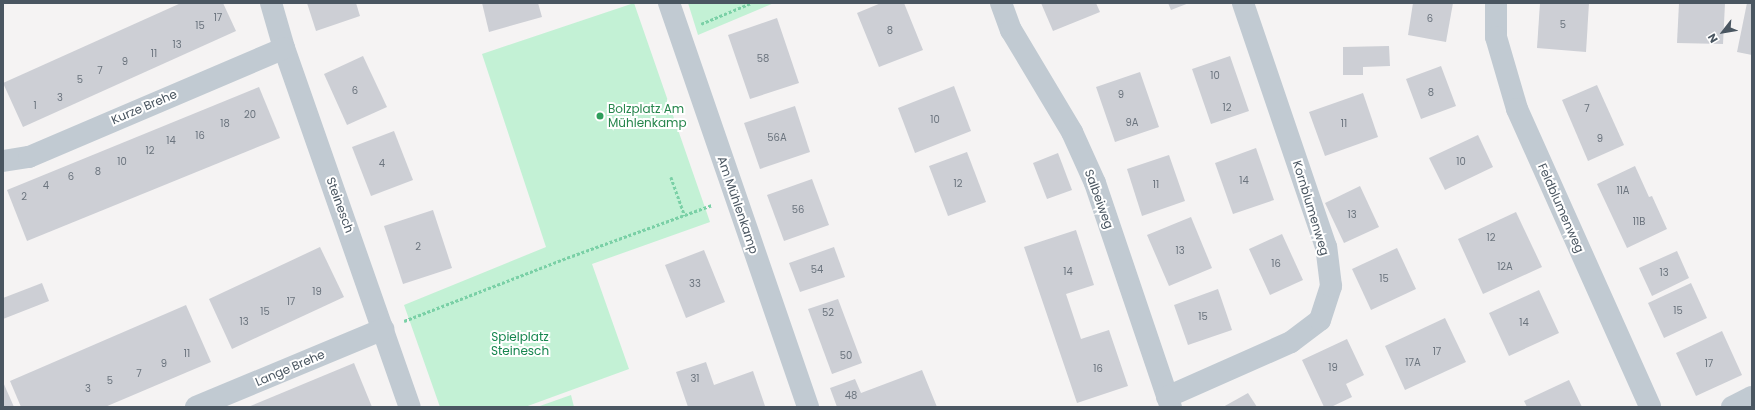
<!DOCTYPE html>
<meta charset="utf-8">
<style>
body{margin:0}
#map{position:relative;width:1755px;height:410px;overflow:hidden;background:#f5f3f3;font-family:Poppins,sans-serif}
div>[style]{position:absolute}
.green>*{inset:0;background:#c3f1d5}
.building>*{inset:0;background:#cdcfd5}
.path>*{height:2.5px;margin-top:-1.25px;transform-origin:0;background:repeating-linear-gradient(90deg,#7ad0a6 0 3px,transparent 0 5px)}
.minor>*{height:22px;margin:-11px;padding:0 11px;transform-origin:11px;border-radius:11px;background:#c1cad2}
.dots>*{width:11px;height:11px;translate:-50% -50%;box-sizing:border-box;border:2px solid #fff;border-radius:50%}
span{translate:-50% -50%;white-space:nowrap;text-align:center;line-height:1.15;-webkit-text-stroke:4px #fff;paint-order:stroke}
.number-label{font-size:10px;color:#6b747e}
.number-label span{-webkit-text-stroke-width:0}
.street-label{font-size:12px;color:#4a5661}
.leisure-label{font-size:12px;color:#27864d}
.left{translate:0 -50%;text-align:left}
.park-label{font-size:12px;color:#17864f}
.frame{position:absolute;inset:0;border:4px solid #4a5661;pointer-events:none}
.north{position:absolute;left:1703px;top:12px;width:40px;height:40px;-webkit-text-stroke:3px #fff;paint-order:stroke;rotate:239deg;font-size:11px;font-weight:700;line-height:16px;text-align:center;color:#4a5661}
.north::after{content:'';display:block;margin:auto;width:14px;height:18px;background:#4a5661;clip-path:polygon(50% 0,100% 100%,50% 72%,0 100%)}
</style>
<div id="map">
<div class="green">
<div style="clip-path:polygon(634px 3px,710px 222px,592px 264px,629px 369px,525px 407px,440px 407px,404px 305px,546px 247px,482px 54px)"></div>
<div style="clip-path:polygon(688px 3px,774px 3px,698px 35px)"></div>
<div style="clip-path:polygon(571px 395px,574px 407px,537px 407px)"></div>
</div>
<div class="building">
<div style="clip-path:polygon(181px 3px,223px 3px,236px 31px,23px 127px,3px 83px)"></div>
<div style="clip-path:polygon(307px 3px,356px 3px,360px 16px,316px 31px)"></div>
<div style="clip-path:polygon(482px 3px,538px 3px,542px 17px,489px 32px)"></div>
<div style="clip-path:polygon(881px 3px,904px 3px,923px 50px,879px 67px,857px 13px)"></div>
<div style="clip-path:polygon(1041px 3px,1096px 3px,1100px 12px,1053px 31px)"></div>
<div style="clip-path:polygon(1168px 3px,1189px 3px,1171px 10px)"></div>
<div style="clip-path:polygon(1413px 3px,1453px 3px,1446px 42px,1408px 35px)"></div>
<div style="clip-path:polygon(1540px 3px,1589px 3px,1586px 52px,1537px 48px)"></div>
<div style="clip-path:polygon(1679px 3px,1725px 3px,1723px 44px,1677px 43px)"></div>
<div style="clip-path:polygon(1747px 3px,1752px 4px,1752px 55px,1737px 52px)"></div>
<div style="clip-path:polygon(777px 18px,799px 83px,750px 99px,728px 35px)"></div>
<div style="clip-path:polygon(1389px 46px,1390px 66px,1363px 67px,1363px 75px,1343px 75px,1343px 47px)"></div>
<div style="clip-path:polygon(363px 56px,387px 107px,347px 125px,324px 74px)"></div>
<div style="clip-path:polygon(1230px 56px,1249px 111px,1211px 124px,1192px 69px)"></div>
<div style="clip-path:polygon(1441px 66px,1456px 106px,1421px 119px,1406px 79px)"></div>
<div style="clip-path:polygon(1140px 72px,1159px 127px,1115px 142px,1096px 87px)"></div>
<div style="clip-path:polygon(1597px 85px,1624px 145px,1588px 161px,1562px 100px)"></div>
<div style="clip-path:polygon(954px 86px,971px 131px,915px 153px,898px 108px)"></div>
<div style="clip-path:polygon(259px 87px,280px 138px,27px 241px,7px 190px)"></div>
<div style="clip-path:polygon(1363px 93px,1378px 137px,1325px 156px,1309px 112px)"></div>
<div style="clip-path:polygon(795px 106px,810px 152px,760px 169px,744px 123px)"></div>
<div style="clip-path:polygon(394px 131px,413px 180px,371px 196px,352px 147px)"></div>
<div style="clip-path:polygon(1478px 135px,1493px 167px,1445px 190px,1429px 158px)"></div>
<div style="clip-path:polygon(1256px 148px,1274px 200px,1233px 214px,1215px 163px)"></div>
<div style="clip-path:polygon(967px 152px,986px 202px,948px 216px,929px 166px)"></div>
<div style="clip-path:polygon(1058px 153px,1072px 190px,1047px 199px,1033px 163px)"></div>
<div style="clip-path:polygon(1169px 155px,1185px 201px,1142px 216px,1127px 169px)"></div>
<div style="clip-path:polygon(1635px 166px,1649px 197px,1652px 196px,1667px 229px,1627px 248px,1597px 184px)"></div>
<div style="clip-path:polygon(812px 179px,829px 225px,784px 241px,767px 195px)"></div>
<div style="clip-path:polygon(1360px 186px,1379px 227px,1344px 243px,1325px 203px)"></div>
<div style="clip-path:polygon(433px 210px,452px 268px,403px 284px,384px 226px)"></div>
<div style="clip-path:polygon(1516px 212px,1542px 267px,1483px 294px,1458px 239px)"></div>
<div style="clip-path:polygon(1191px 217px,1212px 268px,1169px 286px,1147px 235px)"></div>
<div style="clip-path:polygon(1076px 230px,1094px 285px,1066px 294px,1081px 339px,1109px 330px,1128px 386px,1077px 403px,1024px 247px)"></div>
<div style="clip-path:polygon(1282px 234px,1303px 280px,1270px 295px,1249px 249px)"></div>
<div style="clip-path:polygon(320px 247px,344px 297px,232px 349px,209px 299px)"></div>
<div style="clip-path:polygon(834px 247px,845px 277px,800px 292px,789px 263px)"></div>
<div style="clip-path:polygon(1397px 248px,1416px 289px,1371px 310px,1352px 269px)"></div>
<div style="clip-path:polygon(704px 250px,725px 302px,686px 318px,665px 265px)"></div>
<div style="clip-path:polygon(1677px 251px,1689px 278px,1652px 296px,1639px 268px)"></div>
<div style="clip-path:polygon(42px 283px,49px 301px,3px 319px,3px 298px)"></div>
<div style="clip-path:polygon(1691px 283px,1707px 318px,1664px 338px,1648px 303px)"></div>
<div style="clip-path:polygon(1218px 289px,1232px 330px,1188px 345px,1174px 305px)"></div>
<div style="clip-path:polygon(1539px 290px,1559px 333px,1509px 356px,1489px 313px)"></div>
<div style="clip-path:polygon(838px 299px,862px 363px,832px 374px,808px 309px)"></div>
<div style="clip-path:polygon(186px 305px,211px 362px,105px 407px,21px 407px,10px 381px)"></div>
<div style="clip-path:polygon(1445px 318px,1466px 362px,1405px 390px,1385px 346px)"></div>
<div style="clip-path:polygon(1722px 331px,1742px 375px,1696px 396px,1676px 353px)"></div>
<div style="clip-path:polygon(1347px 339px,1364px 375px,1346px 384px,1352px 397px,1331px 407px,1324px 407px,1302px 360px)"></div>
<div style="clip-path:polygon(706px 362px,714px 385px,753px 371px,765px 406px,688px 407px,676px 372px)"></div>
<div style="clip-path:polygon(354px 363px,372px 407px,248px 407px)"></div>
<div style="clip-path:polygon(922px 370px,937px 407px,837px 407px,830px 388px,855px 379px,861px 393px)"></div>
<div style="clip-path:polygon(1569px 380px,1582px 407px,1527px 407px,1524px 401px)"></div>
<div style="clip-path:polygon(3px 382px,14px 407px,3px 407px)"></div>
<div style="clip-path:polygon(1248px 393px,1257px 407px,1223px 407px)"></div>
</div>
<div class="path">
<div style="left:701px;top:24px;width:54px;rotate:-22.8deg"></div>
<div style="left:671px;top:177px;width:41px;rotate:70.3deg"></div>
<div style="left:404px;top:321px;width:180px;rotate:-21.2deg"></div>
<div style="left:572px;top:256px;width:149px;rotate:-20deg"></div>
</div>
<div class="minor">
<div style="left:271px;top:3px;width:47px;rotate:73.9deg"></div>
<div style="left:284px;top:48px;width:380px;rotate:70.7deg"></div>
<div style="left:669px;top:3px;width:427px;rotate:71deg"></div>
<div style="left:1001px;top:3px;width:29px;rotate:70deg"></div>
<div style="left:1011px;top:30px;width:119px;rotate:59.1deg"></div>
<div style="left:1072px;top:132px;width:56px;rotate:65.7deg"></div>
<div style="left:1095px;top:183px;width:237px;rotate:71.3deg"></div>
<div style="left:1496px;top:3px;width:34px;rotate:90deg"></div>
<div style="left:1496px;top:37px;width:75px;rotate:73.7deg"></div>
<div style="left:1517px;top:109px;width:326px;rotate:65.9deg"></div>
<div style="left:3px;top:161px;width:26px;rotate:-9deg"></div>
<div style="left:29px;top:157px;width:277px;rotate:-23.1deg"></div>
<div style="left:1167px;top:397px;width:136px;rotate:-23.9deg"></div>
<div style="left:1291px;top:342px;width:36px;rotate:-37deg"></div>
<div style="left:1320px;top:320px;width:36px;rotate:-72deg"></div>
<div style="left:1331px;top:286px;width:39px;rotate:-97deg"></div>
<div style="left:1326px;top:247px;width:258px;rotate:-108.8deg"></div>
<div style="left:196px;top:407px;width:203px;rotate:-22.6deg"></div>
<div style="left:1732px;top:407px;width:22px;rotate:-27deg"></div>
</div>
<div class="dots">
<div style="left:600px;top:116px;background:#2e9e5b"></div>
</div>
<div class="number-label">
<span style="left:218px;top:18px">17</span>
<span style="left:1430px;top:19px">6</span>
<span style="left:1563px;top:25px">5</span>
<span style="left:200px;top:26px">15</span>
<span style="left:890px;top:31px">8</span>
<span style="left:177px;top:45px">13</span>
<span style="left:154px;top:54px">11</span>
<span style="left:763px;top:59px">58</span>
<span style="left:125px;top:62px">9</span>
<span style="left:100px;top:71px">7</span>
<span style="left:1215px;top:76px">10</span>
<span style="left:80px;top:80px">5</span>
<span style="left:355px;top:91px">6</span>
<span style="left:1431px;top:93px">8</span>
<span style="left:1121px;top:95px">9</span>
<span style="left:60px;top:98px">3</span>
<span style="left:35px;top:106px">1</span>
<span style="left:1227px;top:108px">12</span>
<span style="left:1587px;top:109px">7</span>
<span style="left:250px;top:115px">20</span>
<span style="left:935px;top:120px">10</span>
<span style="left:1132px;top:123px">9A</span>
<span style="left:225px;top:124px">18</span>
<span style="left:1344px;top:124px">11</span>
<span style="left:200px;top:136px">16</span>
<span style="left:777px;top:138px">56A</span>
<span style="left:1600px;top:139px">9</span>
<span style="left:171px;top:141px">14</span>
<span style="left:150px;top:151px">12</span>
<span style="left:122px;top:162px">10</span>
<span style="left:1461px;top:162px">10</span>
<span style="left:382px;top:164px">4</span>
<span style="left:98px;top:172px">8</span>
<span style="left:71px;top:177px">6</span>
<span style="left:1244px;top:181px">14</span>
<span style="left:958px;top:184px">12</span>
<span style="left:1156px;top:185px">11</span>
<span style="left:46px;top:186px">4</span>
<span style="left:1623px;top:191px">11A</span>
<span style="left:24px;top:197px">2</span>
<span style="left:798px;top:210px">56</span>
<span style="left:1352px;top:215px">13</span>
<span style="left:1639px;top:222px">11B</span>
<span style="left:1491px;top:238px">12</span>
<span style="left:418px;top:247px">2</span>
<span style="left:1180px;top:251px">13</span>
<span style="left:1276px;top:264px">16</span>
<span style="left:1505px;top:267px">12A</span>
<span style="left:817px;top:270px">54</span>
<span style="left:1068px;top:272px">14</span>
<span style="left:1664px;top:273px">13</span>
<span style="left:1384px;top:279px">15</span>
<span style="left:695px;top:284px">33</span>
<span style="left:317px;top:292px">19</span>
<span style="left:291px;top:302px">17</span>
<span style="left:1678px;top:311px">15</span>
<span style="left:265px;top:312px">15</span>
<span style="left:828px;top:313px">52</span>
<span style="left:1203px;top:317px">15</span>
<span style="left:244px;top:322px">13</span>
<span style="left:1524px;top:323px">14</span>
<span style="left:1437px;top:352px">17</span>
<span style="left:187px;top:354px">11</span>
<span style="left:846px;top:356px">50</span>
<span style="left:1413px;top:363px">17A</span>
<span style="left:164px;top:364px">9</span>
<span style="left:1709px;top:364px">17</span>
<span style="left:1333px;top:368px">19</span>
<span style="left:1098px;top:369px">16</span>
<span style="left:139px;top:374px">7</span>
<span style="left:695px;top:379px">31</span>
<span style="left:110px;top:381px">5</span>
<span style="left:88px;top:389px">3</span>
<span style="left:851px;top:396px">48</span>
</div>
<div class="street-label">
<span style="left:144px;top:107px;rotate:-23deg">Kurze Brehe</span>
<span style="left:1099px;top:199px;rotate:70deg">Salbeiweg</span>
<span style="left:340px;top:205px;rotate:70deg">Steinesch</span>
<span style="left:738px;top:205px;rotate:71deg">Am Mühlenkamp</span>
<span style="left:1311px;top:208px;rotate:73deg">Kornblumenweg</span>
<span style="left:1561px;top:208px;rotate:66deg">Feldblumenweg</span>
<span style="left:290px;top:368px;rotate:-23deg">Lange Brehe</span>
</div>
<div class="leisure-label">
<span class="left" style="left:608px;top:116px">Bolzplatz Am<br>Mühlenkamp</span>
</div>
<div class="park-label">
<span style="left:520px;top:344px">Spielplatz<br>Steinesch</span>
</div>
<div class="frame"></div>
<div class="north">N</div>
</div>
